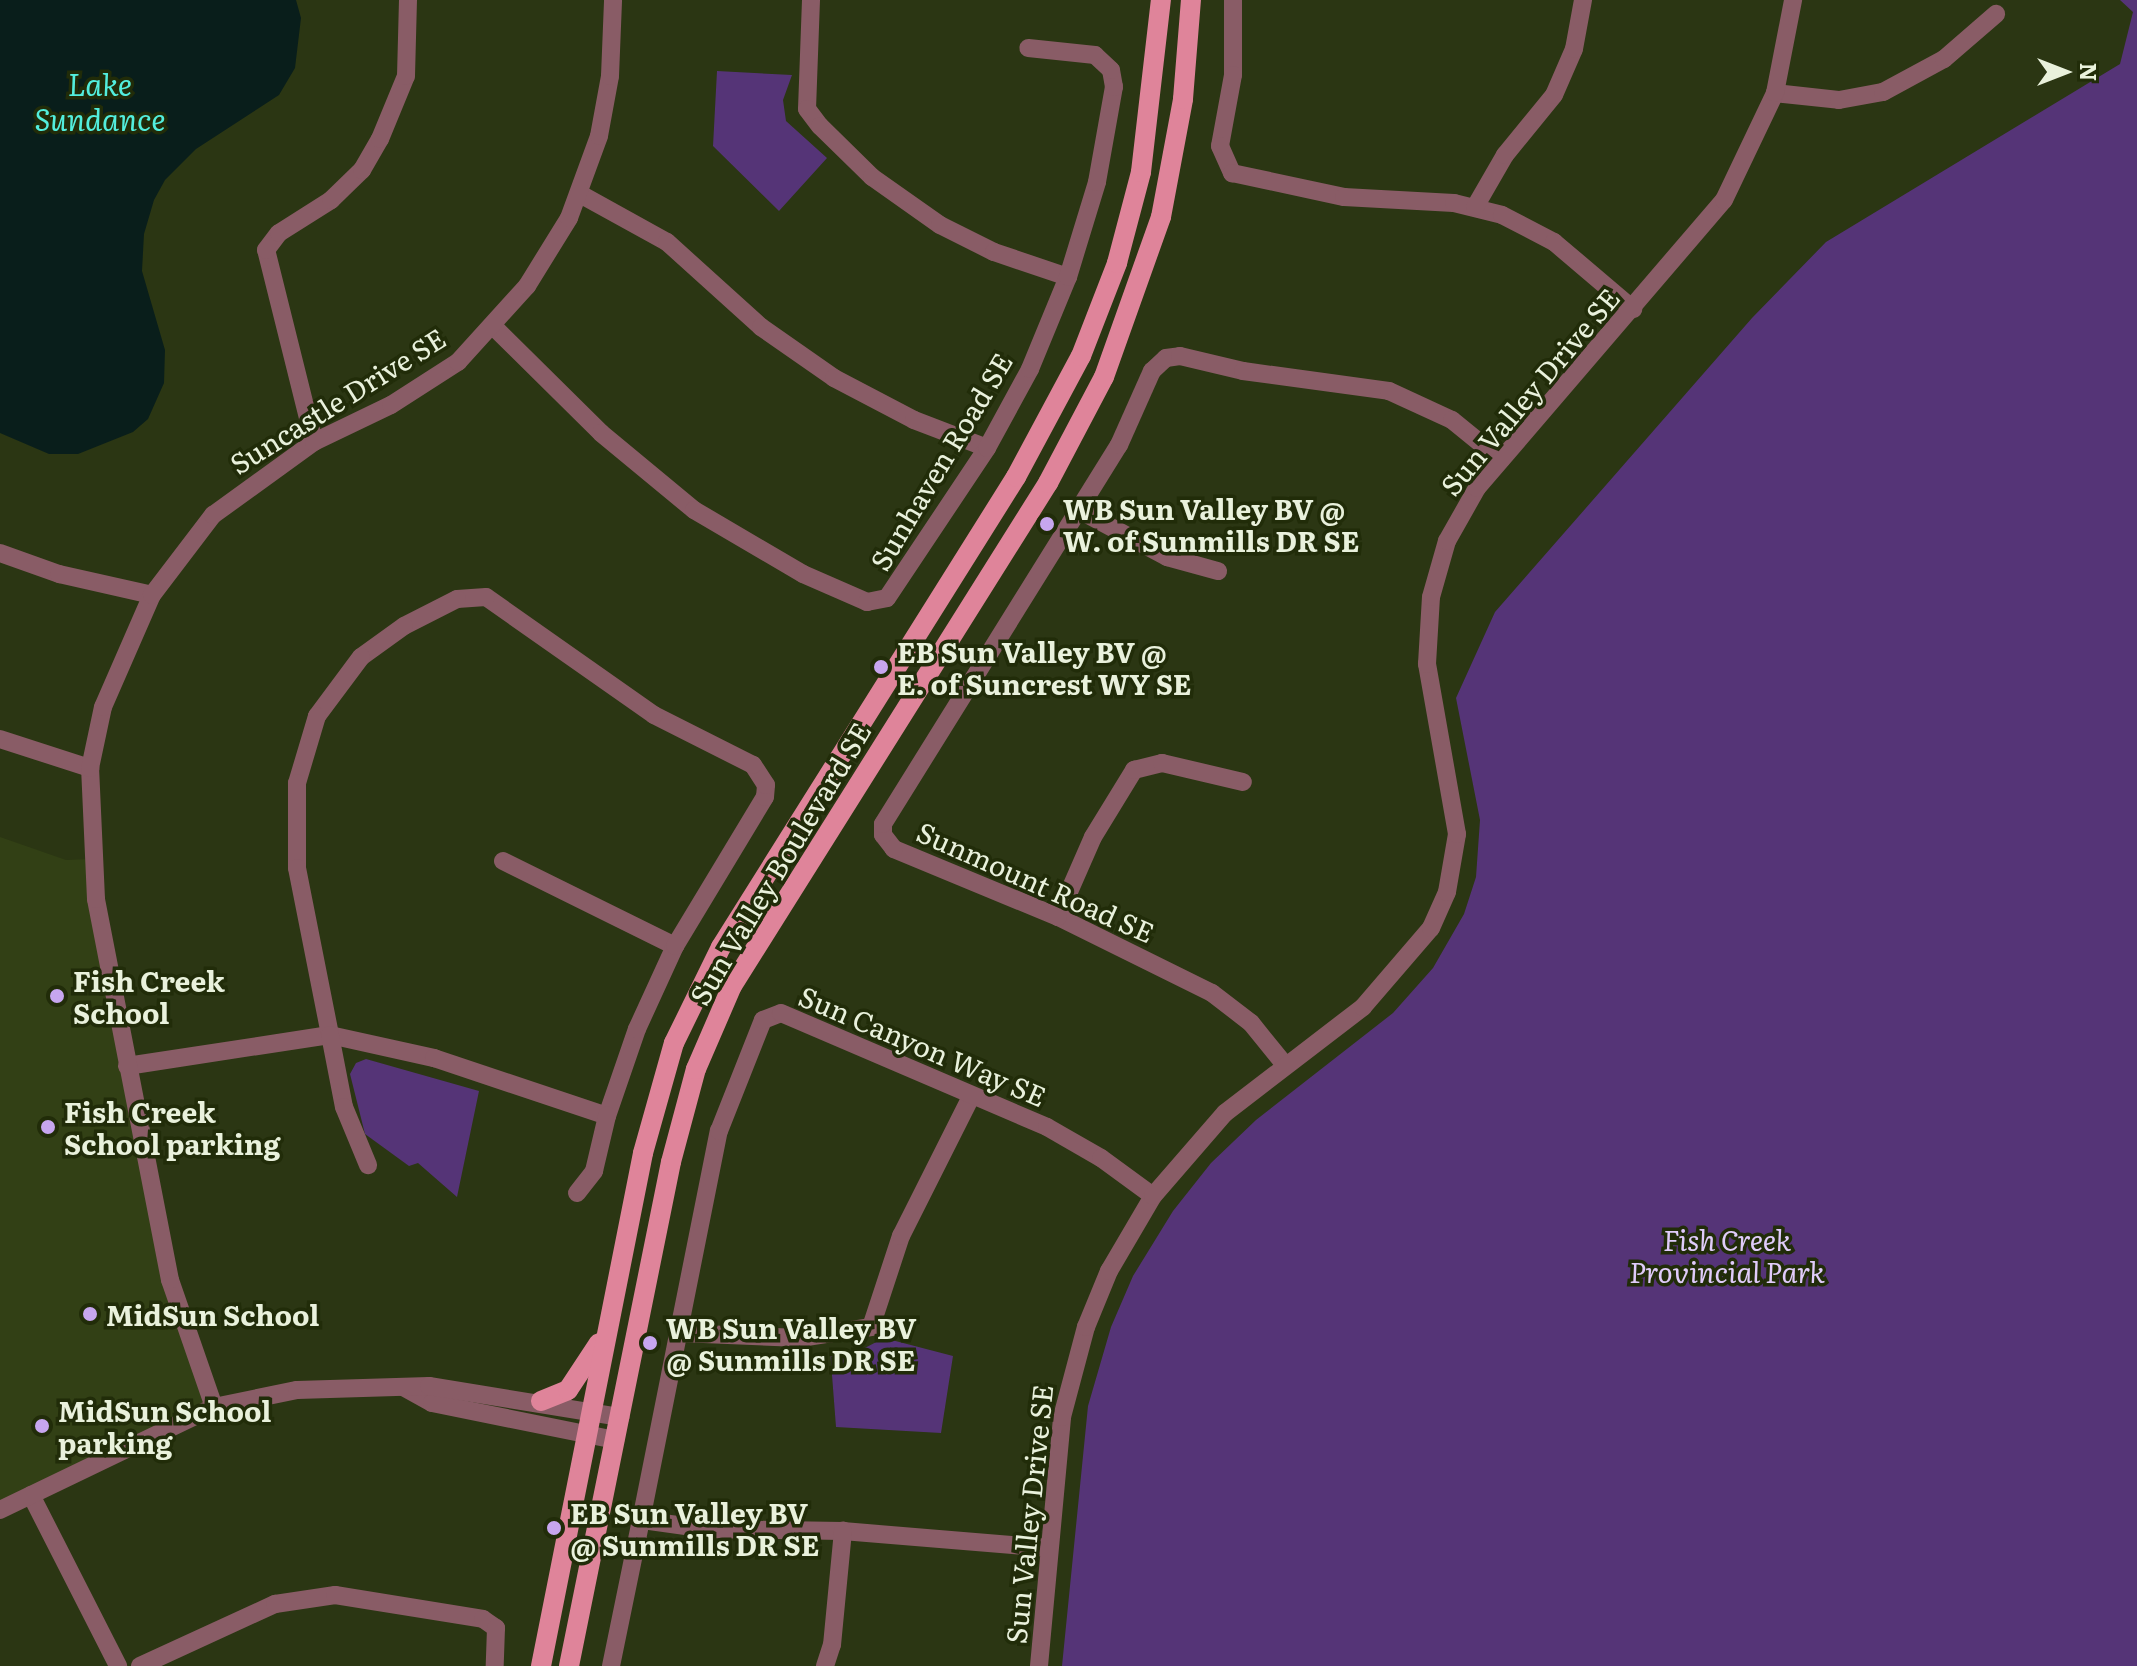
<!DOCTYPE html>
<style>
body{margin:0}
#map{position:relative;width:2137px;height:1666px;overflow:hidden;background:#2b3613;font-family:Literata,serif}
div>[style]{position:absolute}
.built>*{inset:0;background:#324015}
.green>*{inset:0;background:#553477}
.water>*{inset:0;background:#091e1b}
.minor>*{height:18px;margin:-9px;padding:0 9px;transform-origin:9px;border-radius:9px;background:#895c66}
.major>*{height:20px;margin:-10px;padding:0 10px;transform-origin:10px;border-radius:10px;background:#df849a}
.dots>*{width:22px;height:22px;translate:-50% -50%;box-sizing:border-box;border:4px solid #212c09;border-radius:50%}
span{translate:-50% -50%;white-space:nowrap;text-align:center;line-height:1.15;-webkit-text-stroke:7px #212c09;paint-order:stroke}
.street-label{font-size:28px;color:#e9f1dc}
.poi-label{font-size:28px;color:#e9f1dc;font-weight:700}
.left{translate:0 -50%;text-align:left}
.park-label{font-size:28px;color:#e0ccfa;font-style:italic}
.water-label{font-size:30px;color:#52eedd;font-style:italic}
.north{position:absolute;left:2025px;top:32px;width:80px;height:80px;-webkit-text-stroke:6px #212c09;paint-order:stroke;rotate:90deg;font-size:22px;font-weight:700;line-height:32px;text-align:center;color:#e9f1dc}
.north::after{content:'';display:block;margin:auto;width:28px;height:36px;background:#e9f1dc;clip-path:polygon(50% 0,100% 100%,50% 72%,0 100%)}
</style>
<div id="map">
<div class="built">
<div style="clip-path:polygon(0 837px,66px 860px,92px 859px,145px 1169px,214px 1407px,0 1510px)"></div>
</div>
<div class="green">
<div style="clip-path:polygon(2120px 0,2137px 0,2137px 1666px,1062px 1666px,1088px 1406px,1111px 1327px,1133px 1276px,1173px 1211px,1211px 1163px,1256px 1120px,1393px 1013px,1433px 968px,1464px 914px,1476px 877px,1480px 820px,1456px 698px,1495px 612px,1752px 318px,1826px 242px,2120px 64px,2133px 12px)"></div>
<div style="clip-path:polygon(717px 71px,792px 75px,783px 100px,786px 121px,827px 158px,779px 211px,713px 146px)"></div>
<div style="clip-path:polygon(366px 1059px,479px 1091px,457px 1197px,418px 1163px,409px 1166px,365px 1134px,350px 1074px,356px 1063px)"></div>
<div style="clip-path:polygon(884px 1338px,953px 1356px,941px 1433px,836px 1427px,830px 1349px,859px 1351px)"></div>
</div>
<div class="water">
<div style="clip-path:polygon(0 0,296px 0,301px 18px,295px 68px,279px 95px,196px 149px,165px 180px,154px 200px,144px 234px,142px 271px,165px 350px,164px 383px,148px 419px,133px 432px,78px 454px,49px 454px,0 433px)"></div>
</div>
<div class="minor">
<div style="left:811px;top:0;width:109px;rotate:92.1deg"></div>
<div style="left:807px;top:109px;width:21px;rotate:53deg"></div>
<div style="left:820px;top:126px;width:73px;rotate:44.4deg"></div>
<div style="left:872px;top:177px;width:83px;rotate:35.2deg"></div>
<div style="left:940px;top:225px;width:60px;rotate:26.6deg"></div>
<div style="left:994px;top:252px;width:78px;rotate:18.7deg"></div>
<div style="left:1233px;top:0;width:75px;rotate:90deg"></div>
<div style="left:1233px;top:75px;width:72px;rotate:100.4deg"></div>
<div style="left:1220px;top:146px;width:30px;rotate:66deg"></div>
<div style="left:1232px;top:173px;width:115px;rotate:12.1deg"></div>
<div style="left:1344px;top:197px;width:110px;rotate:3.1deg"></div>
<div style="left:1454px;top:203px;width:49px;rotate:14deg"></div>
<div style="left:1502px;top:215px;width:59px;rotate:27.4deg"></div>
<div style="left:1554px;top:242px;width:104px;rotate:40.3deg"></div>
<div style="left:1775px;top:93px;width:64px;rotate:6.2deg"></div>
<div style="left:1839px;top:100px;width:45px;rotate:-10.3deg"></div>
<div style="left:1883px;top:92px;width:69px;rotate:-28.4deg"></div>
<div style="left:1944px;top:59px;width:69px;rotate:-40.9deg"></div>
<div style="left:580px;top:194px;width:99px;rotate:28.9deg"></div>
<div style="left:667px;top:242px;width:127px;rotate:42.1deg"></div>
<div style="left:761px;top:327px;width:89px;rotate:34.9deg"></div>
<div style="left:834px;top:378px;width:90px;rotate:27.7deg"></div>
<div style="left:914px;top:420px;width:78px;rotate:21deg"></div>
<div style="left:1475px;top:207px;width:60px;rotate:-60deg"></div>
<div style="left:1505px;top:155px;width:77px;rotate:-50.8deg"></div>
<div style="left:1554px;top:95px;width:50px;rotate:-66.5deg"></div>
<div style="left:1574px;top:49px;width:50px;rotate:-79.6deg"></div>
<div style="left:493px;top:326px;width:152px;rotate:44.7deg"></div>
<div style="left:601px;top:433px;width:121px;rotate:39.6deg"></div>
<div style="left:694px;top:510px;width:126px;rotate:30.4deg"></div>
<div style="left:803px;top:574px;width:70px;rotate:23.6deg"></div>
<div style="left:867px;top:602px;width:20px;rotate:-11deg"></div>
<div style="left:887px;top:598px;width:180px;rotate:-56.3deg"></div>
<div style="left:987px;top:448px;width:90px;rotate:-61.4deg"></div>
<div style="left:1030px;top:369px;width:100px;rotate:-67.6deg"></div>
<div style="left:1068px;top:277px;width:99px;rotate:-73deg"></div>
<div style="left:1097px;top:182px;width:97px;rotate:-79.9deg"></div>
<div style="left:1114px;top:87px;width:17px;rotate:-100deg"></div>
<div style="left:1111px;top:70px;width:22px;rotate:-137deg"></div>
<div style="left:1095px;top:55px;width:67px;rotate:-174deg"></div>
<div style="left:314px;top:442px;width:198px;rotate:-104deg"></div>
<div style="left:266px;top:250px;width:21px;rotate:-53deg"></div>
<div style="left:279px;top:233px;width:62px;rotate:-32.4deg"></div>
<div style="left:331px;top:200px;width:43px;rotate:-44.1deg"></div>
<div style="left:362px;top:170px;width:36px;rotate:-60deg"></div>
<div style="left:380px;top:139px;width:68px;rotate:-67.6deg"></div>
<div style="left:406px;top:76px;width:76px;rotate:-88.5deg"></div>
<div style="left:1079px;top:510px;width:100px;rotate:28.1deg"></div>
<div style="left:1167px;top:557px;width:53px;rotate:15.4deg"></div>
<div style="left:0;top:553px;width:63px;rotate:19.6deg"></div>
<div style="left:59px;top:574px;width:95px;rotate:12.7deg"></div>
<div style="left:0;top:739px;width:95px;rotate:17.9deg"></div>
<div style="left:503px;top:861px;width:192px;rotate:26.3deg"></div>
<div style="left:1058px;top:917px;width:87px;rotate:-66.4deg"></div>
<div style="left:1093px;top:837px;width:79px;rotate:-58.5deg"></div>
<div style="left:1134px;top:770px;width:29px;rotate:-14deg"></div>
<div style="left:1162px;top:763px;width:83px;rotate:13.2deg"></div>
<div style="left:1285px;top:1065px;width:54px;rotate:-129deg"></div>
<div style="left:1251px;top:1023px;width:49px;rotate:-142.4deg"></div>
<div style="left:1212px;top:993px;width:172px;rotate:-153.7deg"></div>
<div style="left:1058px;top:917px;width:178px;rotate:-157.5deg"></div>
<div style="left:894px;top:849px;width:18px;rotate:-128deg"></div>
<div style="left:883px;top:835px;width:11px;rotate:-90deg"></div>
<div style="left:883px;top:824px;width:446px;rotate:-58.1deg"></div>
<div style="left:1119px;top:445px;width:81px;rotate:-66deg"></div>
<div style="left:1152px;top:371px;width:19px;rotate:-43deg"></div>
<div style="left:1166px;top:358px;width:14px;rotate:-8deg"></div>
<div style="left:1180px;top:356px;width:65px;rotate:13.4deg"></div>
<div style="left:1243px;top:371px;width:147px;rotate:7.8deg"></div>
<div style="left:1389px;top:391px;width:69px;rotate:24.7deg"></div>
<div style="left:1452px;top:420px;width:63px;rotate:39.2deg"></div>
<div style="left:127px;top:1066px;width:205px;rotate:-8.7deg"></div>
<div style="left:330px;top:1035px;width:107px;rotate:12.5deg"></div>
<div style="left:434px;top:1058px;width:182px;rotate:18.5deg"></div>
<div style="left:607px;top:1116px;width:92px;rotate:-71deg"></div>
<div style="left:637px;top:1029px;width:91px;rotate:-65.4deg"></div>
<div style="left:675px;top:946px;width:174px;rotate:-58.9deg"></div>
<div style="left:765px;top:797px;width:12px;rotate:-85deg"></div>
<div style="left:766px;top:785px;width:24px;rotate:-123deg"></div>
<div style="left:753px;top:765px;width:111px;rotate:-153.2deg"></div>
<div style="left:654px;top:715px;width:205px;rotate:-144.9deg"></div>
<div style="left:486px;top:597px;width:29px;rotate:176deg"></div>
<div style="left:457px;top:599px;width:59px;rotate:153deg"></div>
<div style="left:404px;top:626px;width:53px;rotate:144.2deg"></div>
<div style="left:361px;top:657px;width:74px;rotate:126.7deg"></div>
<div style="left:317px;top:716px;width:70px;rotate:106.6deg"></div>
<div style="left:297px;top:783px;width:85px;rotate:90deg"></div>
<div style="left:297px;top:868px;width:170px;rotate:78.8deg"></div>
<div style="left:330px;top:1035px;width:73px;rotate:79deg"></div>
<div style="left:344px;top:1107px;width:63px;rotate:67.5deg"></div>
<div style="left:577px;top:1193px;width:28px;rotate:-52deg"></div>
<div style="left:594px;top:1171px;width:57px;rotate:-76.7deg"></div>
<div style="left:679px;top:1333px;width:121px;rotate:2.4deg"></div>
<div style="left:800px;top:1338px;width:72px;rotate:-8.8deg"></div>
<div style="left:871px;top:1327px;width:96px;rotate:-71.8deg"></div>
<div style="left:901px;top:1236px;width:156px;rotate:-63.3deg"></div>
<div style="left:403px;top:1387px;width:33px;rotate:29deg"></div>
<div style="left:432px;top:1403px;width:187px;rotate:11.4deg"></div>
<div style="left:214px;top:1407px;width:134px;rotate:-109.1deg"></div>
<div style="left:170px;top:1280px;width:388px;rotate:-101deg"></div>
<div style="left:96px;top:899px;width:131px;rotate:-92.6deg"></div>
<div style="left:90px;top:768px;width:62px;rotate:-78deg"></div>
<div style="left:103px;top:707px;width:122px;rotate:-66.4deg"></div>
<div style="left:152px;top:595px;width:101px;rotate:-52.7deg"></div>
<div style="left:213px;top:515px;width:125px;rotate:-35.9deg"></div>
<div style="left:314px;top:442px;width:85px;rotate:-25.7deg"></div>
<div style="left:391px;top:405px;width:80px;rotate:-32.7deg"></div>
<div style="left:458px;top:362px;width:103px;rotate:-47.8deg"></div>
<div style="left:527px;top:286px;width:80px;rotate:-58.3deg"></div>
<div style="left:569px;top:218px;width:87px;rotate:-69.9deg"></div>
<div style="left:599px;top:136px;width:61px;rotate:-79.6deg"></div>
<div style="left:610px;top:76px;width:76px;rotate:-87.7deg"></div>
<div style="left:31px;top:1495px;width:192px;rotate:63deg"></div>
<div style="left:0;top:1510px;width:237px;rotate:-25.7deg"></div>
<div style="left:214px;top:1407px;width:85px;rotate:-11.6deg"></div>
<div style="left:297px;top:1390px;width:132px;rotate:-1.7deg"></div>
<div style="left:429px;top:1386px;width:194px;rotate:9.2deg"></div>
<div style="left:1049px;top:1548px;width:207px;rotate:-175.3deg"></div>
<div style="left:843px;top:1531px;width:136px;rotate:-179.2deg"></div>
<div style="left:707px;top:1529px;width:67px;rotate:-172.2deg"></div>
<div style="left:641px;top:1520px;width:397px;rotate:-78.7deg"></div>
<div style="left:719px;top:1131px;width:119px;rotate:-68.4deg"></div>
<div style="left:763px;top:1020px;width:19px;rotate:-21deg"></div>
<div style="left:781px;top:1013px;width:289px;rotate:23.2deg"></div>
<div style="left:1047px;top:1127px;width:62px;rotate:29.9deg"></div>
<div style="left:1101px;top:1158px;width:64px;rotate:36.2deg"></div>
<div style="left:140px;top:1666px;width:149px;rotate:-24.7deg"></div>
<div style="left:275px;top:1604px;width:61px;rotate:-8.5deg"></div>
<div style="left:335px;top:1595px;width:150px;rotate:9.2deg"></div>
<div style="left:483px;top:1619px;width:16px;rotate:35deg"></div>
<div style="left:496px;top:1628px;width:38px;rotate:92deg"></div>
<div style="left:611px;top:1666px;width:149px;rotate:-78.4deg"></div>
<div style="left:825px;top:1666px;width:22px;rotate:-72deg"></div>
<div style="left:832px;top:1645px;width:115px;rotate:-84.5deg"></div>
<div style="left:1039px;top:1666px;width:250px;rotate:-84.7deg"></div>
<div style="left:1062px;top:1417px;width:93px;rotate:-75.1deg"></div>
<div style="left:1086px;top:1327px;width:61px;rotate:-67.7deg"></div>
<div style="left:1109px;top:1271px;width:87px;rotate:-59.6deg"></div>
<div style="left:1153px;top:1196px;width:110px;rotate:-49.1deg"></div>
<div style="left:1225px;top:1113px;width:174px;rotate:-37.5deg"></div>
<div style="left:1363px;top:1007px;width:104px;rotate:-49.3deg"></div>
<div style="left:1431px;top:928px;width:39px;rotate:-66deg"></div>
<div style="left:1447px;top:892px;width:59px;rotate:-80.2deg"></div>
<div style="left:1457px;top:834px;width:173px;rotate:-100deg"></div>
<div style="left:1427px;top:664px;width:67px;rotate:-86.6deg"></div>
<div style="left:1431px;top:597px;width:58px;rotate:-74.1deg"></div>
<div style="left:1447px;top:541px;width:61px;rotate:-60.5deg"></div>
<div style="left:1477px;top:488px;width:379px;rotate:-49.4deg"></div>
<div style="left:1724px;top:200px;width:119px;rotate:-64.5deg"></div>
<div style="left:1775px;top:93px;width:95px;rotate:-79deg"></div>
</div>
<div class="major">
<div style="left:541px;top:1401px;width:29px;rotate:-22deg"></div>
<div style="left:568px;top:1390px;width:56px;rotate:-56.6deg"></div>
<div style="left:541px;top:1666px;width:523px;rotate:-78.75deg"></div>
<div style="left:643px;top:1153px;width:114px;rotate:-74.3deg"></div>
<div style="left:674px;top:1043px;width:107px;rotate:-63.9deg"></div>
<div style="left:721px;top:947px;width:555px;rotate:-57.89deg"></div>
<div style="left:1016px;top:477px;width:137px;rotate:-61.8deg"></div>
<div style="left:1081px;top:356px;width:100px;rotate:-68.8deg"></div>
<div style="left:1117px;top:263px;width:94px;rotate:-75.2deg"></div>
<div style="left:1141px;top:172px;width:173px;rotate:-83.4deg"></div>
<div style="left:569px;top:1666px;width:514px;rotate:-78.56deg"></div>
<div style="left:671px;top:1162px;width:96px;rotate:-75deg"></div>
<div style="left:696px;top:1069px;width:90px;rotate:-66.6deg"></div>
<div style="left:732px;top:986px;width:594px;rotate:-57.86deg"></div>
<div style="left:1048px;top:483px;width:120px;rotate:-62.2deg"></div>
<div style="left:1104px;top:377px;width:170px;rotate:-70.4deg"></div>
<div style="left:1161px;top:217px;width:120px;rotate:-79.4deg"></div>
<div style="left:1183px;top:99px;width:99px;rotate:-85.4deg"></div>
</div>
<div class="dots">
<div style="left:1047px;top:524px;background:#c7a6ef"></div>
<div style="left:881px;top:667px;background:#c7a6ef"></div>
<div style="left:57px;top:996px;background:#c7a6ef"></div>
<div style="left:48px;top:1127px;background:#c7a6ef"></div>
<div style="left:90px;top:1314px;background:#c7a6ef"></div>
<div style="left:650px;top:1343px;background:#c7a6ef"></div>
<div style="left:42px;top:1426px;background:#c7a6ef"></div>
<div style="left:554px;top:1528px;background:#c7a6ef"></div>
</div>
<div class="street-label">
<span style="left:1529px;top:391px;rotate:-50deg">Sun Valley Drive SE</span>
<span style="left:337px;top:400px;rotate:-32deg">Suncastle Drive SE</span>
<span style="left:940px;top:461px;rotate:-59deg">Sunhaven Road SE</span>
<span style="left:779px;top:863px;rotate:-59deg">Sun Valley Boulevard SE</span>
<span style="left:1036px;top:881px;rotate:24deg">Sunmount Road SE</span>
<span style="left:923px;top:1045px;rotate:23deg">Sun Canyon Way SE</span>
<span style="left:1028px;top:1514px;rotate:-84deg">Sun Valley Drive SE</span>
</div>
<div class="poi-label">
<span class="left" style="left:1063px;top:524px">WB Sun Valley BV @<br>W. of Sunmills DR SE</span>
<span class="left" style="left:897px;top:667px">EB Sun Valley BV @<br>E. of Suncrest WY SE</span>
<span class="left" style="left:73px;top:996px">Fish Creek<br>School</span>
<span class="left" style="left:64px;top:1127px">Fish Creek<br>School parking</span>
<span class="left" style="left:106px;top:1314px">MidSun School</span>
<span class="left" style="left:666px;top:1343px">WB Sun Valley BV<br>@ Sunmills DR SE</span>
<span class="left" style="left:58px;top:1426px">MidSun School<br>parking</span>
<span class="left" style="left:570px;top:1528px">EB Sun Valley BV<br>@ Sunmills DR SE</span>
</div>
<div class="park-label">
<span style="left:1727px;top:1255px">Fish Creek<br>Provincial Park</span>
</div>
<div class="water-label">
<span style="left:100px;top:100px">Lake<br>Sundance</span>
</div>
<div class="north">N</div>
</div>
